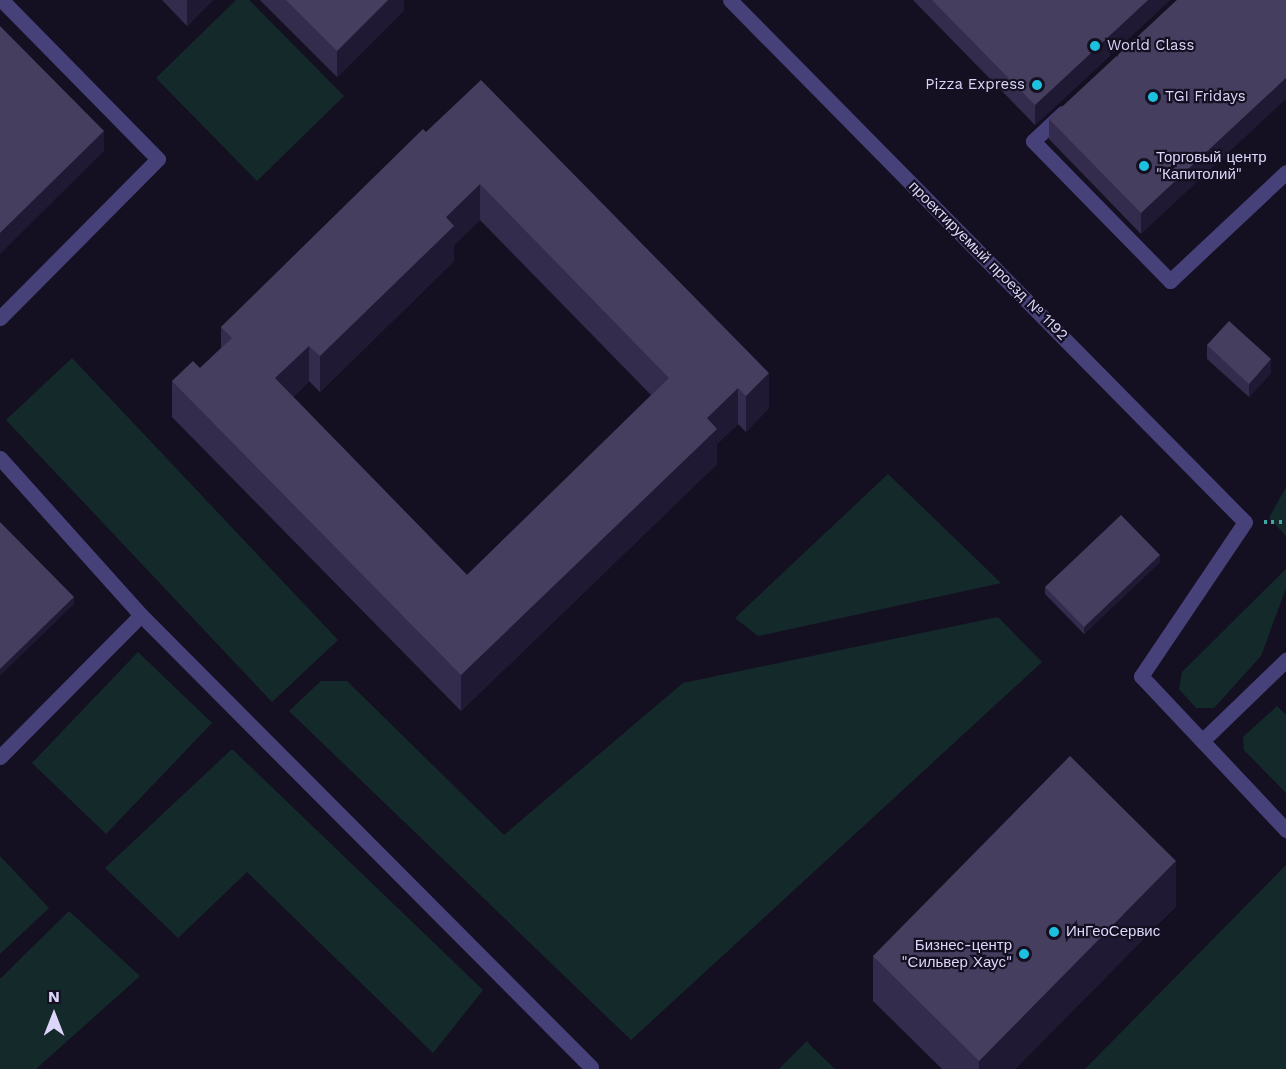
<!DOCTYPE html>
<meta charset="utf-8">
<style>
body{margin:0}
#map{position:relative;width:1286px;height:1069px;overflow:hidden;background:#141021;font-family:"Work Sans",sans-serif}
div>[style]{position:absolute}
.green>*{inset:0;background:#142a2a}
.path>*{height:4px;margin-top:-2px;transform-origin:0;background:repeating-linear-gradient(90deg,#3ea6a5 0 3px,transparent 0 7.5px)}
.service>*{height:15px;margin:-7.5px;padding:0 7.5px;transform-origin:7.5px;border-radius:7.5px;background:#47417a}
.minor>*{height:15px;margin:-7.5px;padding:0 7.5px;transform-origin:7.5px;border-radius:7.5px;background:#47417a}
.wall>*{inset:0;background:#342c4c}
.shaded-wall>*{inset:0;background:#1f1933}
.building>*{inset:0;background:#463e5f}
.dots>*{width:16px;height:16px;translate:-50% -50%;box-sizing:border-box;border:3px solid #141021;border-radius:50%}
span{translate:-50% -50%;white-space:nowrap;text-align:center;line-height:1.15;-webkit-text-stroke:4.5px #141021;paint-order:stroke}
.poi-label{font-size:15px;color:#dcd6fa}
.left{translate:0 -50%;text-align:left}
.right{translate:-100% -50%;text-align:right}
.street-label{font-size:15px;color:#dcd6fa}
.north{position:absolute;left:24px;top:985px;width:60px;height:60px;-webkit-text-stroke:4px #141021;paint-order:stroke;rotate:0deg;font-size:16px;font-weight:700;line-height:24px;text-align:center;color:#dcd6fa}
.north::after{content:'';display:block;margin:auto;width:21px;height:27px;background:#dcd6fa;clip-path:polygon(50% 0,100% 100%,50% 72%,0 100%)}
</style>
<div id="map">
<div class="green">
<div style="clip-path:polygon(236px 0,249px 0,344px 96px,257px 181px,156px 78px)"></div>
<div style="clip-path:polygon(72px 358px,338px 640px,272px 702px,6px 420px)"></div>
<div style="clip-path:polygon(888px 474px,1001px 583px,758px 636px,735px 618px)"></div>
<div style="clip-path:polygon(1286px 487px,1286px 536px,1269px 518px)"></div>
<div style="clip-path:polygon(1286px 569px,1286px 588px,1261px 656px,1214px 708px,1196px 708px,1179px 689px,1182px 672px)"></div>
<div style="clip-path:polygon(998px 617px,1042px 662px,631px 1040px,289px 711px,321px 681px,347px 681px,504px 835px,683px 683px)"></div>
<div style="clip-path:polygon(138px 652px,212px 723px,106px 834px,32px 763px)"></div>
<div style="clip-path:polygon(1277px 706px,1286px 715px,1286px 793px,1244px 750px,1243px 737px)"></div>
<div style="clip-path:polygon(232px 749px,483px 990px,433px 1053px,247px 872px,178px 938px,105px 868px)"></div>
<div style="clip-path:polygon(0 856px,49px 908px,0 954px)"></div>
<div style="clip-path:polygon(1286px 865px,1286px 1069px,1085px 1069px)"></div>
<div style="clip-path:polygon(69px 911px,140px 976px,36px 1069px,0 1069px,0 979px)"></div>
<div style="clip-path:polygon(807px 1041px,812px 1047px,835px 1069px,779px 1069px)"></div>
</div>
<div class="path">
<div style="left:1264px;top:522px;width:22px"></div>
</div>
<div class="service">
<div style="left:1063px;top:113px;width:41px;rotate:137deg"></div>
<div style="left:1033px;top:141px;width:196px;rotate:45.6deg"></div>
<div style="left:1170px;top:281px;width:159px;rotate:-43.2deg"></div>
<div style="left:0;top:318px;width:224px;rotate:-45.2deg"></div>
<div style="left:158px;top:159px;width:223px;rotate:-134.5deg"></div>
<div style="left:0;top:458px;width:211px;rotate:48.1deg"></div>
<div style="left:1245px;top:522px;width:186px;rotate:124deg"></div>
<div style="left:1141px;top:676px;width:212px;rotate:46.7deg"></div>
<div style="left:1202px;top:741px;width:117px;rotate:-44deg"></div>
<div style="left:0;top:757px;width:200px;rotate:-45.2deg"></div>
<div style="left:141px;top:615px;width:638px;rotate:45.13deg"></div>
</div>
<div class="minor">
<div style="left:730px;top:0;width:733px;rotate:45.39deg"></div>
</div>
<div class="wall">
<div style="clip-path:polygon(162px 0,213px 0,187px 26px)"></div>
<div style="clip-path:polygon(260px 0,404px 0,404px 10px,337px 77px)"></div>
<div style="clip-path:polygon(913px 0,1170px 0,1035px 125px)"></div>
<div style="clip-path:polygon(1177px 0,1141px 234px,1049px 139px,1049px 119px)"></div>
<div style="clip-path:polygon(evenodd,426px 132px,769px 408px,746px 432px,738px 424px,717px 444px,717px 464px,461px 711px,172px 417px,172px 381px,200px 368px,221px 348px,221px 327px,426px 132px,480px 220px,651px 395px,467px 575px,293px 397px,309px 381px,320px 392px,454px 261px,454px 245px,480px 220px)"></div>
<div style="clip-path:polygon(1207px 345px,1271px 373px,1249px 397px,1207px 359px)"></div>
<div style="clip-path:polygon(1160px 562px,1084px 634px,1045px 594px,1045px 587px)"></div>
<div style="clip-path:polygon(1176px 906px,1015px 1069px,942px 1069px,873px 1001px,873px 956px)"></div>
</div>
<div class="shaded-wall">
<div style="clip-path:polygon(187px 0,213px 0,187px 26px)"></div>
<div style="clip-path:polygon(388px 0,404px 0,404px 10px,337px 77px,337px 51px)"></div>
<div style="clip-path:polygon(1148px 0,1170px 0,1035px 125px,1035px 105px)"></div>
<div style="clip-path:polygon(1286px 78px,1286px 99px,1141px 234px,1141px 213px)"></div>
<div style="clip-path:polygon(104px 131px,104px 151px,0 254px,0 233px)"></div>
<div style="clip-path:polygon(480px 184px,480px 220px,454px 245px,454px 261px,320px 392px,320px 356px,446px 217px)"></div>
<div style="clip-path:polygon(309px 346px,309px 381px,275px 414px,275px 378px)"></div>
<div style="clip-path:polygon(1271px 359px,1271px 373px,1249px 397px,1249px 384px)"></div>
<div style="clip-path:polygon(769px 373px,769px 408px,746px 432px,746px 396px)"></div>
<div style="clip-path:polygon(738px 388px,738px 424px,717px 444px,717px 464px,461px 711px,461px 675px,707px 418px)"></div>
<div style="clip-path:polygon(1160px 555px,1160px 562px,1084px 634px,1084px 627px)"></div>
<div style="clip-path:polygon(74px 597px,74px 604px,0 676px,0 669px)"></div>
<div style="clip-path:polygon(1176px 861px,1176px 906px,1015px 1069px,979px 1069px,979px 1061px)"></div>
</div>
<div class="building">
<div style="clip-path:polygon(286px 0,388px 0,337px 51px)"></div>
<div style="clip-path:polygon(932px 0,1148px 0,1035px 105px)"></div>
<div style="clip-path:polygon(1177px 0,1286px 0,1286px 78px,1141px 213px,1049px 119px)"></div>
<div style="clip-path:polygon(0 26px,104px 131px,0 233px)"></div>
<div style="clip-path:polygon(evenodd,481px 80px,769px 373px,746px 396px,738px 388px,707px 418px,717px 429px,461px 675px,172px 381px,193px 361px,200px 368px,232px 338px,221px 327px,423px 129px,426px 132px,481px 80px,480px 184px,669px 378px,467px 575px,275px 378px,309px 346px,320px 356px,454px 226px,446px 217px,480px 184px)"></div>
<div style="clip-path:polygon(1229px 321px,1271px 359px,1249px 384px,1207px 345px)"></div>
<div style="clip-path:polygon(1121px 515px,1160px 555px,1084px 627px,1045px 587px)"></div>
<div style="clip-path:polygon(0 522px,74px 597px,0 669px)"></div>
<div style="clip-path:polygon(1070px 756px,1176px 861px,979px 1061px,873px 956px)"></div>
</div>
<div class="dots">
<div style="left:1095px;top:46px;background:#1dc0df"></div>
<div style="left:1037px;top:85px;background:#1dc0df"></div>
<div style="left:1153px;top:97px;background:#1dc0df"></div>
<div style="left:1144px;top:166px;background:#1dc0df"></div>
<div style="left:1054px;top:932px;background:#1dc0df"></div>
<div style="left:1024px;top:954px;background:#1dc0df"></div>
</div>
<div class="poi-label">
<span class="left" style="left:1107px;top:46px">World Class</span>
<span class="right" style="left:1025px;top:85px">Pizza Express</span>
<span class="left" style="left:1165px;top:97px">TGI Fridays</span>
<span class="left" style="left:1156px;top:166px">Торговый центр<br>"Капитолий"</span>
<span class="left" style="left:1066px;top:932px">ИнГеоСервис</span>
<span class="right" style="left:1012px;top:954px">Бизнес-центр<br>"Сильвер Хаус"</span>
</div>
<div class="street-label">
<span style="left:988px;top:261px;rotate:45deg">проектируемый проезд № 1192</span>
</div>
<div class="north">N</div>
</div>
